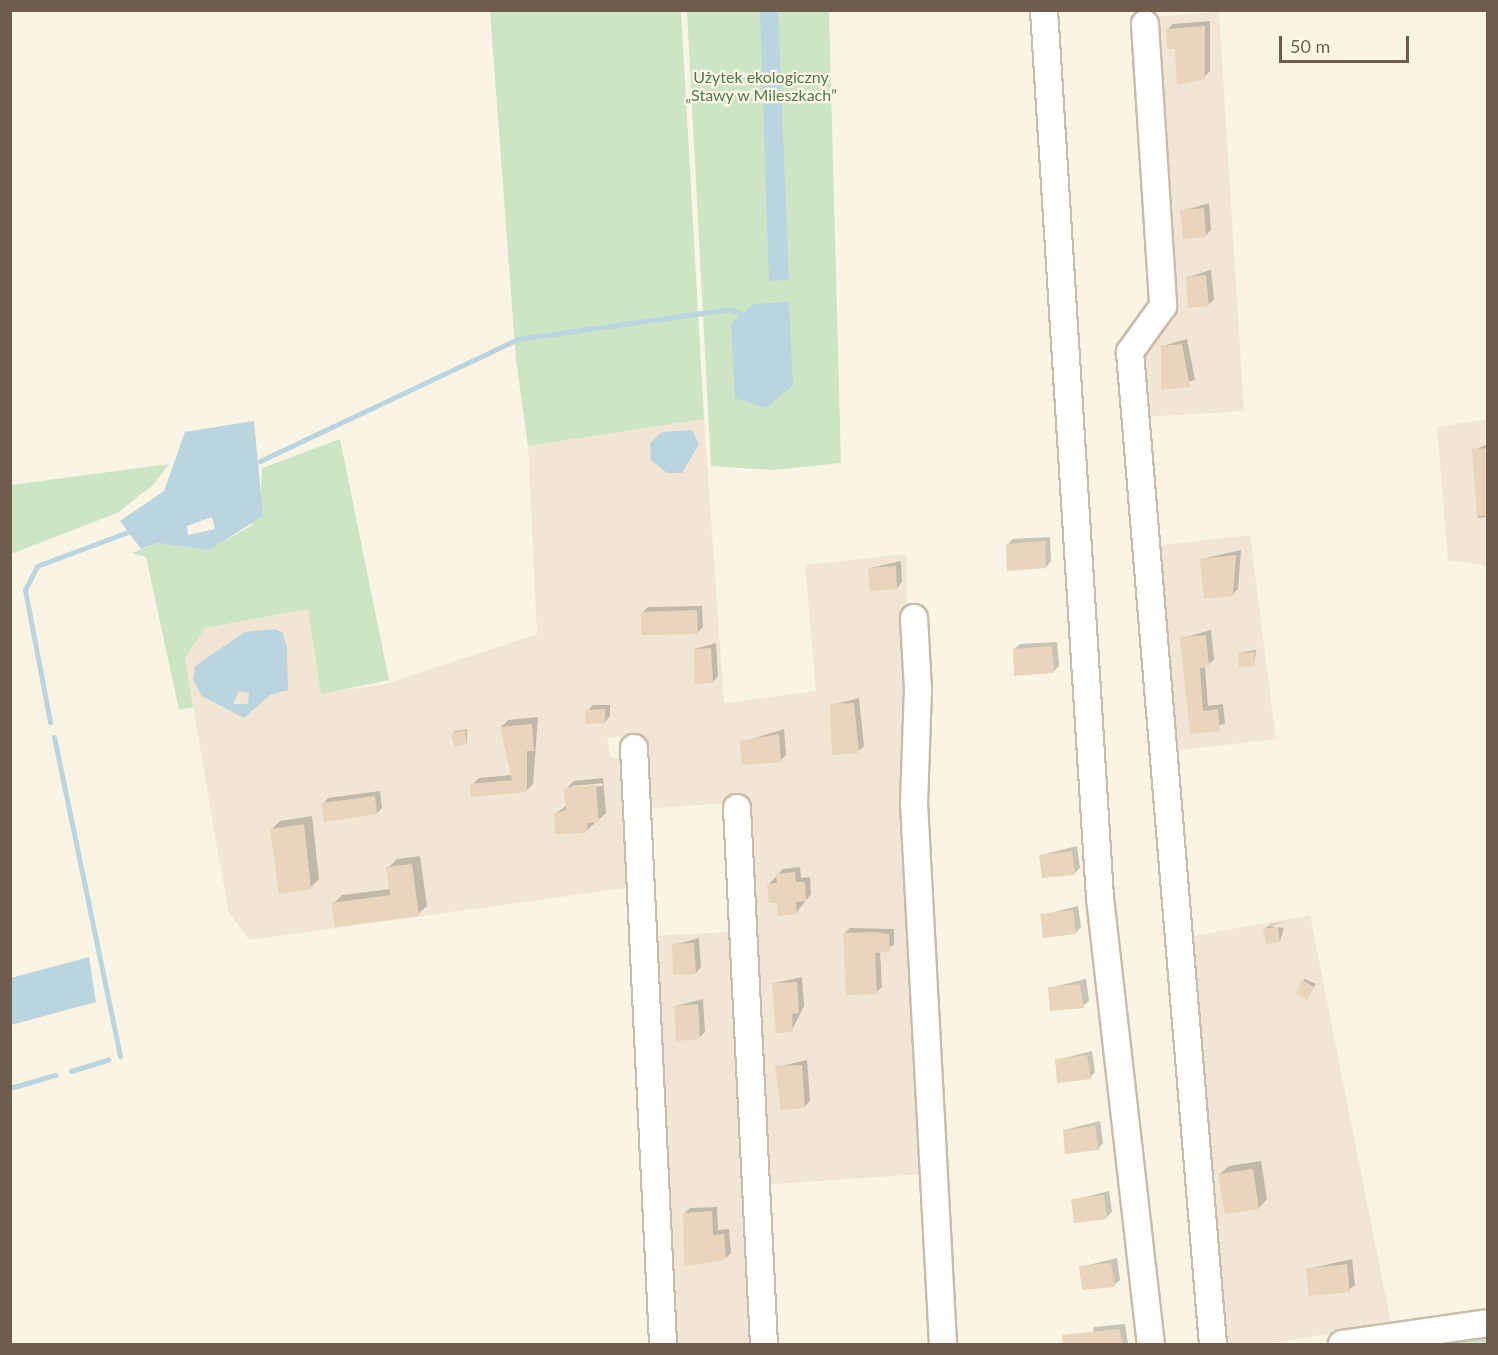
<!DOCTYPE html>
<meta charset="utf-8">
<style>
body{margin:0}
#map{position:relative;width:1498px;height:1355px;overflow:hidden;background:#f9f4e3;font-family:Lato,sans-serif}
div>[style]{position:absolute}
.residential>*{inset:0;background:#f0e6d3}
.green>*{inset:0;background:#cce5c4}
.water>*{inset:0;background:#bad5e0}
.shadow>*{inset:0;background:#0003}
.stream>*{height:5px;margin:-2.5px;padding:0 2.5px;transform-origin:2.5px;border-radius:2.5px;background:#bad5e0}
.building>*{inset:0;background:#e8d5bc}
.roads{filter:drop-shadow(2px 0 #c8bcab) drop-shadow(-2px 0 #c8bcab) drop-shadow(0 2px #c8bcab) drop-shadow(0 -2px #c8bcab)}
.minor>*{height:26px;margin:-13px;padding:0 13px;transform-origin:13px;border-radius:13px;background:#fff}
span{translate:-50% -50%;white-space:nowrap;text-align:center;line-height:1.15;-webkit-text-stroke:4.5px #fdf8e9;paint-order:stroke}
.park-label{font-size:16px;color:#507949}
.frame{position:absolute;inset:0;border:12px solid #6e5d4c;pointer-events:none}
.scale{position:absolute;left:1279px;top:36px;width:130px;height:27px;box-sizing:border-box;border:3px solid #6e5d4c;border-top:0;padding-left:8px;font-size:18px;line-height:21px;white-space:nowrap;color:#6e5d4c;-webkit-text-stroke:4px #fdf8e9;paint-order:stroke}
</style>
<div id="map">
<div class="residential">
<div style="clip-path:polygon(1219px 12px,1244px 411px,1144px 417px,1138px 349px,1173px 320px,1150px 17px)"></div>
<div style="clip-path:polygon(704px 419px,724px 703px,816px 691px,805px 565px,906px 554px,922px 1174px,759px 1185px,741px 802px,645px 809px,640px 735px,607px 738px,610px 756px,626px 763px,632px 887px,249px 940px,228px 911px,185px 658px,205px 628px,308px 609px,321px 693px,382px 685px,537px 634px,528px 446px)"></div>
<div style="clip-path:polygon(1487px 419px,1487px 566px,1448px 560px,1437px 427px)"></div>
<div style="clip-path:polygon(1250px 535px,1276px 739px,1171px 751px,1153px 546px)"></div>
<div style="clip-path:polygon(1310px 915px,1391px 1324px,1266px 1344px,1224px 1344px,1188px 937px)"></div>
<div style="clip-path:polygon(729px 932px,755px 1344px,674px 1344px,653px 936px)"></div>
</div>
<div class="green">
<div style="clip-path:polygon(490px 11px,681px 11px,704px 419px,528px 446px,516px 360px)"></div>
<div style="clip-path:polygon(687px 11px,829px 11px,841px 463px,773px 470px,711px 466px)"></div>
<div style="clip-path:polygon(340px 439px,389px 680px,321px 694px,308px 609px,205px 628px,185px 658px,193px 707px,179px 710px,146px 557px,132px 553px,158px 543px,209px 549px,251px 526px,260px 507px,262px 468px)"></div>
<div style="clip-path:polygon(169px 464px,153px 485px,117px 513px,11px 554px,11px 485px)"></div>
<div style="clip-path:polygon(1487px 1332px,1487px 1344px,1381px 1344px)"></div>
</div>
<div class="water">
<div style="clip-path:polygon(760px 11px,778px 11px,789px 280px,769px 281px)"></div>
<div style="clip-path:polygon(789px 302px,793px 386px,766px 408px,735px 398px,731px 323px,754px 304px)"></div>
<div style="clip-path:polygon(evenodd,254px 421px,263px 516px,209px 550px,158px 543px,141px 549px,120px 521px,164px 491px,185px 432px,254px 421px,212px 517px,215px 529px,188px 535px,187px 526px,212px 517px)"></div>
<div style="clip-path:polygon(692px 430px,699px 444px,682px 473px,667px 473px,651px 460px,650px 443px,662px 432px)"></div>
<div style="clip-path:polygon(evenodd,275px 629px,283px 633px,287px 648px,288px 690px,270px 695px,244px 718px,202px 696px,193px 680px,195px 666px,245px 632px,275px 629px,239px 691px,249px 693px,248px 704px,233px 704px,239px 691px)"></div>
<div style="clip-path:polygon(89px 957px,96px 1002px,11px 1025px,11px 978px)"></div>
</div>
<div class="shadow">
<div style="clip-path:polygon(1210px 21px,1210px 71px,1204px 77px,1168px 29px,1173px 24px)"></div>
<div style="clip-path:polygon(1209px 203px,1211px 230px,1205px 236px,1182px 211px)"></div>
<div style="clip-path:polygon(1211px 270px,1214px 299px,1208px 305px,1188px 277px)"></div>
<div style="clip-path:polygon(1187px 339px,1195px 380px,1163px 388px,1163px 346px)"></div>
<div style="clip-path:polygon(1488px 444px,1488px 517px,1478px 518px,1474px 450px)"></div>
<div style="clip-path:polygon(1050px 537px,1051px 561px,1046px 567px,1007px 545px,1013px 539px)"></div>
<div style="clip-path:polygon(1241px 550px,1238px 589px,1232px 595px,1202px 559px)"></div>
<div style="clip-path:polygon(901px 561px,902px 582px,897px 588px,870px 568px)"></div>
<div style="clip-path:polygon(702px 606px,703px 627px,697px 633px,642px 613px,648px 607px)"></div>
<div style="clip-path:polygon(1211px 630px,1214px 660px,1205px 666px,1208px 706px,1223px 704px,1225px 724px,1191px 732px,1182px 638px)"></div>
<div style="clip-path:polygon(1057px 642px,1059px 666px,1053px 672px,1014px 649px,1020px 644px)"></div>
<div style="clip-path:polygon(716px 643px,718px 676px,713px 682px,695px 649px)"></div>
<div style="clip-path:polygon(1256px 650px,1254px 664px,1240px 654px,1242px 652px)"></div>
<div style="clip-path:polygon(859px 698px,864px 746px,858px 752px,832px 705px)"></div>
<div style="clip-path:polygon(593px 705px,610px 705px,610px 716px,605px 722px,587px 711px)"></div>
<div style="clip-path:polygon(538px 717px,533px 784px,526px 791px,472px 785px,479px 778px,512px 775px,501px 727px,508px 720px)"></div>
<div style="clip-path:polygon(467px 729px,467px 743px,453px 734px,455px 731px)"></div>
<div style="clip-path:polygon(784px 729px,786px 755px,780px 761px,742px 742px)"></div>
<div style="clip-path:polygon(evenodd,603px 778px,606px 813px,585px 832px,555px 814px,567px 805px,566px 789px,574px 781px,603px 778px,603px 783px,603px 786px,572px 789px,572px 786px,603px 783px)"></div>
<div style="clip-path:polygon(380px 791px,382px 808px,377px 813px,323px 804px,328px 798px)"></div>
<div style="clip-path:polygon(312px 816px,319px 879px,310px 888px,271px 830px,280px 821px)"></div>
<div style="clip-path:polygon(1077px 846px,1080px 868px,1075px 873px,1041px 855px)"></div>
<div style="clip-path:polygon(420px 856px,427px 906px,418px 914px,333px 904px,342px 895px,391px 889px,388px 868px,397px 859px)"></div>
<div style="clip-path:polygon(800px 867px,801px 878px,810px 877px,811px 894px,796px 913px,779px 901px,769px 884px,783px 869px)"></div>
<div style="clip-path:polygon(1078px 906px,1081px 927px,1076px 933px,1042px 915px)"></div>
<div style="clip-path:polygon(1283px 922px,1269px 926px,1284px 928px,1280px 941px,1265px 929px,1271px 924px)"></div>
<div style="clip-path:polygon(850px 928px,894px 929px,894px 945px,880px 951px,882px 987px,876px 992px,844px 934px)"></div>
<div style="clip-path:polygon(699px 938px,701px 967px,696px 973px,673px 945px)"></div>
<div style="clip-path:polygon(802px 977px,804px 1006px,792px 1030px,774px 983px)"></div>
<div style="clip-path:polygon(1086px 979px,1089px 1001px,1083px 1006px,1049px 988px)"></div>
<div style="clip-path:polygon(1305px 979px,1316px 984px,1307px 999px,1303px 981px)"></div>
<div style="clip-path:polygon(703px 999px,705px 1032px,699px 1038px,676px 1006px)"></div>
<div style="clip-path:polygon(1092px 1051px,1095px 1072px,1090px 1078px,1056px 1060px)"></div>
<div style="clip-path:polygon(807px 1060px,810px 1101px,804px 1107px,777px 1067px)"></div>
<div style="clip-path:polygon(1100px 1121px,1103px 1143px,1098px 1149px,1064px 1130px)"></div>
<div style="clip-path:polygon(1261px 1161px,1267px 1199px,1259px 1208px,1220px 1174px,1229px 1166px)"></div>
<div style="clip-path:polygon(1109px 1191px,1112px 1212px,1106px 1218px,1073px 1200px)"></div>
<div style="clip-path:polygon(717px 1207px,718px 1230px,729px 1229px,731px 1253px,725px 1259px,684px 1214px,690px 1208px)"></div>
<div style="clip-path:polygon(1117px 1258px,1120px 1280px,1114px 1285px,1081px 1267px)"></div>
<div style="clip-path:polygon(1352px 1259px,1355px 1285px,1349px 1290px,1308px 1269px)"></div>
<div style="clip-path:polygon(1125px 1324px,1128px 1344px,1090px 1344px,1094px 1327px)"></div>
</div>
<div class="stream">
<div style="left:260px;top:461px;width:285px;rotate:-25.3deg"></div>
<div style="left:518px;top:339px;width:215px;rotate:-8deg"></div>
<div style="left:731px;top:309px;width:11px;rotate:27deg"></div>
<div style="left:50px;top:722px;width:134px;rotate:-100.7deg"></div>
<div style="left:25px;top:590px;width:27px;rotate:-63deg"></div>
<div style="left:37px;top:566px;width:97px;rotate:-20.5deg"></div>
<div style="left:54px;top:737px;width:326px;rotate:78.3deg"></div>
<div style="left:71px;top:1071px;width:39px;rotate:-17deg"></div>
<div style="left:10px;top:1088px;width:47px;rotate:-16.1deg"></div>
</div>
<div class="building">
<div style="clip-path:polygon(1205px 26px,1205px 79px,1177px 85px,1175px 49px,1167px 49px,1166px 29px)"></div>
<div style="clip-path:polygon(1204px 208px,1206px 237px,1183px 239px,1180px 210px)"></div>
<div style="clip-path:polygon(1206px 275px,1209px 306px,1188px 308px,1186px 277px)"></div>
<div style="clip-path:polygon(1182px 344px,1190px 387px,1161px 390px,1161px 346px)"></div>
<div style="clip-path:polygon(1488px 448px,1488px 516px,1477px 516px,1472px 449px)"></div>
<div style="clip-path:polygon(1045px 541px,1046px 568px,1007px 571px,1006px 544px)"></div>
<div style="clip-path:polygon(1236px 555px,1233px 596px,1204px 599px,1200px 559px)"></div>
<div style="clip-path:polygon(896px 566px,897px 589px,870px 591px,868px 568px)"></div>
<div style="clip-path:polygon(697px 610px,698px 634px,641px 635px,641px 612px)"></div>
<div style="clip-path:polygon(1206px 635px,1209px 667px,1200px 668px,1203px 711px,1218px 709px,1220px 731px,1190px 734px,1180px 637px)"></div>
<div style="clip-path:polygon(1052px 646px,1054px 673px,1014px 676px,1013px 649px)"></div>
<div style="clip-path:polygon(711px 648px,713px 683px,695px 684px,694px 649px)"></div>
<div style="clip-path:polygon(1254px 652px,1255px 666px,1239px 667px,1238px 653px)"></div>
<div style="clip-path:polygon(854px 703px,859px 753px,832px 755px,830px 704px)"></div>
<div style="clip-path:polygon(605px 709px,605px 723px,586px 724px,585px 710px)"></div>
<div style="clip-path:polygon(532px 724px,534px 751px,527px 751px,527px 792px,471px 797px,470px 784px,512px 780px,500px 727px)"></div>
<div style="clip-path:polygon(465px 730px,467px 744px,454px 747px,451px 733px)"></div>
<div style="clip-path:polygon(779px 734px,781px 762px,742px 765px,740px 741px)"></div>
<div style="clip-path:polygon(596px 785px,599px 822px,588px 823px,586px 833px,555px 834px,554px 814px,566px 810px,564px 788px)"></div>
<div style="clip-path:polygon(375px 796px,377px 814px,324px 822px,321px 803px)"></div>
<div style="clip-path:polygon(304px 824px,311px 889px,279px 894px,270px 829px)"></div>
<div style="clip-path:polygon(1072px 851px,1075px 875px,1042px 878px,1039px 855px)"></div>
<div style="clip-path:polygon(412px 864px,419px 916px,335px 927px,331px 903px,390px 895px,386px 867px)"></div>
<div style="clip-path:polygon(795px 872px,796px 882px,805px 882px,806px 901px,796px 902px,797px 914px,778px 916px,777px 903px,769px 903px,767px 884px,777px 883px,776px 874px)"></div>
<div style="clip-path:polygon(1073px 910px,1076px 934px,1043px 938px,1040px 914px)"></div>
<div style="clip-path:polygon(1278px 927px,1280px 942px,1266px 944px,1263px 929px)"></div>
<div style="clip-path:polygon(874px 932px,889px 934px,890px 952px,875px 953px,877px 994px,846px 995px,843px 933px)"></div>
<div style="clip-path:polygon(694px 943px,696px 974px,673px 975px,672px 944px)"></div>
<div style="clip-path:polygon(1302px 980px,1314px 987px,1307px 1000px,1295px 994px)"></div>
<div style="clip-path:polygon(797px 982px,799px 1013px,792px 1014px,793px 1032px,776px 1033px,772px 983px)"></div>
<div style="clip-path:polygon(1080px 984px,1084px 1008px,1050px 1011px,1048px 987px)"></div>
<div style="clip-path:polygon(698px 1004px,700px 1039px,676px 1041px,674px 1006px)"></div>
<div style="clip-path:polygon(1087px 1055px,1091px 1079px,1057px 1083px,1055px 1059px)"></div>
<div style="clip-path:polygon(802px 1065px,805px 1108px,781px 1110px,775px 1066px)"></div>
<div style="clip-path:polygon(1095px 1126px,1099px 1150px,1065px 1154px,1063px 1130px)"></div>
<div style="clip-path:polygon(1253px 1169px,1259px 1209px,1225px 1214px,1218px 1174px)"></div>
<div style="clip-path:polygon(1104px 1195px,1107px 1219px,1074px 1223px,1071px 1199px)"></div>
<div style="clip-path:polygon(712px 1211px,713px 1235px,724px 1234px,726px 1260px,684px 1266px,683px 1213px)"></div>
<div style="clip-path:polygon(1111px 1263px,1115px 1287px,1082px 1290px,1079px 1266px)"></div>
<div style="clip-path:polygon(1347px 1264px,1350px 1292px,1309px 1296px,1306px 1269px)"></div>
<div style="clip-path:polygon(1120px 1329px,1122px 1344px,1063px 1344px,1062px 1335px)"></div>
</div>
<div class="roads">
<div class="minor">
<div style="left:1044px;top:10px;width:890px;rotate:86.39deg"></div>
<div style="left:1100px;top:898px;width:449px;rotate:83.5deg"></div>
<div style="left:1145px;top:24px;width:283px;rotate:86.3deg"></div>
<div style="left:1163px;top:306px;width:57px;rotate:125.7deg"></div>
<div style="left:1130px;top:352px;width:995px;rotate:85.22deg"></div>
<div style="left:914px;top:618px;width:71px;rotate:86.8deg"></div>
<div style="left:918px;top:689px;width:114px;rotate:92deg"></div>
<div style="left:914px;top:803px;width:542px;rotate:86.93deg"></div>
<div style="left:634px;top:748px;width:597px;rotate:87.21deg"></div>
<div style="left:737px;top:808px;width:537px;rotate:87.12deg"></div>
<div style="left:1342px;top:1344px;width:148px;rotate:-8.2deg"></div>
</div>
</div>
<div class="park-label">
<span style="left:761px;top:86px">Użytek ekologiczny<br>„Stawy w Mileszkach”</span>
</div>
<div class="frame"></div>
<div class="scale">50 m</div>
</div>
